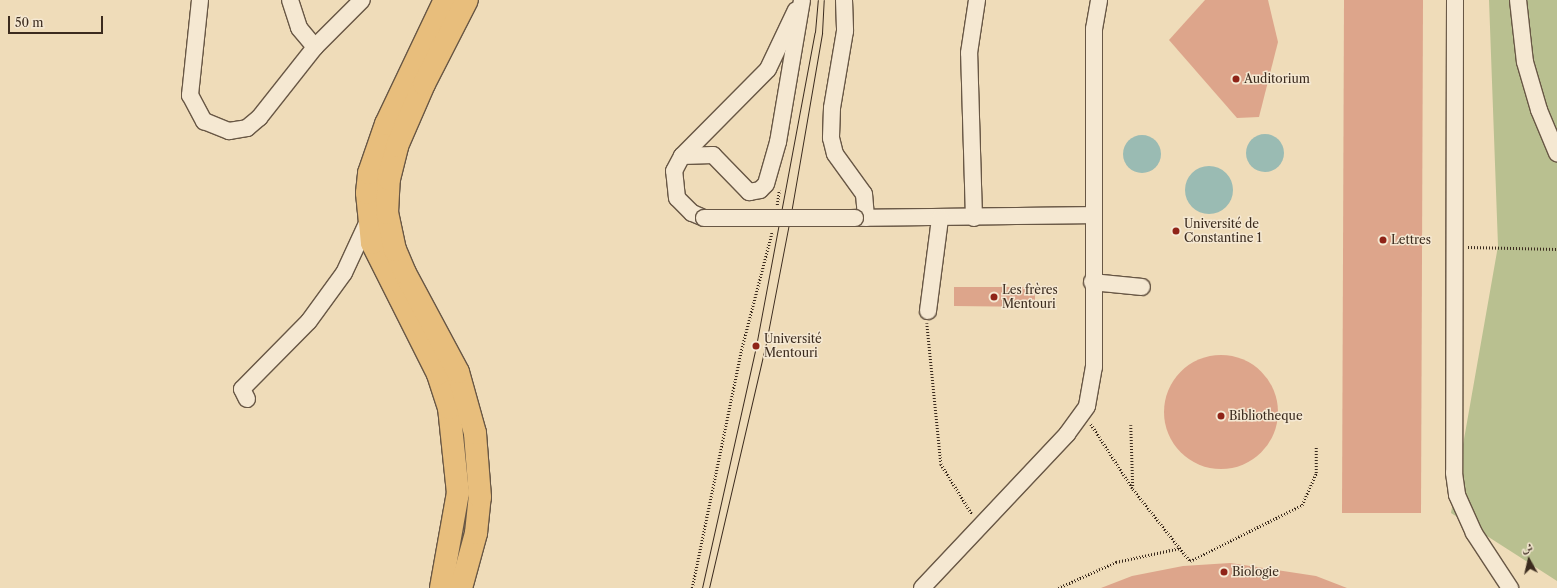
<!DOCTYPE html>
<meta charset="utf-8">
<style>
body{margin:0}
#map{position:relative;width:1557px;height:588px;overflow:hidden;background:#efdcb9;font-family:"Libre Caslon Text",Amiri,serif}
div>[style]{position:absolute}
.green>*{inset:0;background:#b9c090}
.water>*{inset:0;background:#9abbb3}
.round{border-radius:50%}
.building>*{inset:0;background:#dda58b}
.path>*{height:2.5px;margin-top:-1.25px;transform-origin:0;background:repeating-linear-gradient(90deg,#3b2b1e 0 1px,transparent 0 3px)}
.roads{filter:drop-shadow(1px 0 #685745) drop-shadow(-1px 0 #685745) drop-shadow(0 1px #685745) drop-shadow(0 -1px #685745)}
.minor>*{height:16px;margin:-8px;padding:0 8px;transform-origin:8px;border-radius:8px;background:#f5e8d2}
.highway>*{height:22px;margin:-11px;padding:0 11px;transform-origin:11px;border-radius:11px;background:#e8be7c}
.tram>*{height:1px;margin:-0.5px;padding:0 0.5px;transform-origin:0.5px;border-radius:0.5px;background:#3b2b1e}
.bridges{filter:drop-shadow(1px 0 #685745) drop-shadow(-1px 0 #685745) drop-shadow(0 1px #685745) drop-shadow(0 -1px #685745)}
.minor-bridge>*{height:16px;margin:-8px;padding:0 8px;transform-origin:8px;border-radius:8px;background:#f5e8d2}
.dots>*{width:11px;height:11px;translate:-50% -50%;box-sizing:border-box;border:2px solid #f5e8d2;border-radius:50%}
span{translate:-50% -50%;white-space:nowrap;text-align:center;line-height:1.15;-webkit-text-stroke:3px #f5e8d2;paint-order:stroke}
.poi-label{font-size:12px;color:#3b2b1e}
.left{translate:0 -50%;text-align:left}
.north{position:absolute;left:1509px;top:540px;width:40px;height:40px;-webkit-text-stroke:3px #f5e8d2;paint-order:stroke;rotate:352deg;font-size:11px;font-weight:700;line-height:16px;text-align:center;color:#3b2b1e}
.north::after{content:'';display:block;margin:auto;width:14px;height:18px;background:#3b2b1e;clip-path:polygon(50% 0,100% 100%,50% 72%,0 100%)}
.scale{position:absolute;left:8px;top:16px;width:95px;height:18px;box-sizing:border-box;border:2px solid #3b2b1e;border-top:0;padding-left:5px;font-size:12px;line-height:14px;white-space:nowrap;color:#3b2b1e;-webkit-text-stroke:3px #f5e8d2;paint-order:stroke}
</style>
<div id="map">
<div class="green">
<div style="clip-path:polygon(1489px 0,1557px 0,1557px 581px,1451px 513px,1498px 246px)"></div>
</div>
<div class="water">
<div class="round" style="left:1246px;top:134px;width:38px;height:38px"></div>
<div class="round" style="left:1123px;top:135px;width:38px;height:38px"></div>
<div class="round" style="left:1185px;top:166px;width:48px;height:48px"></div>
</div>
<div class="building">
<div style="clip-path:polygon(1205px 0,1268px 0,1278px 42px,1259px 117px,1237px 118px,1169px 40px)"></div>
<div style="clip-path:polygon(1344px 0,1423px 0,1421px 513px,1342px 513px)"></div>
<div style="clip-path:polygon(954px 287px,1035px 287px,1035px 307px,954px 306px)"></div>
<div class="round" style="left:1164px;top:355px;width:114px;height:114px"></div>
<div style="clip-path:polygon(1230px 563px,1316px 576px,1347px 588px,1101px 588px,1132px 576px,1183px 566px)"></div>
</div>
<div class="path">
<div style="left:777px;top:205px;width:15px;rotate:-82deg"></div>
<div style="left:1468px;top:247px;width:89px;rotate:1.3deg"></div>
<div style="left:927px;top:323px;width:142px;rotate:84.3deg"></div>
<div style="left:941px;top:464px;width:59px;rotate:58.2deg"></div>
<div style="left:1091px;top:424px;width:77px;rotate:57.1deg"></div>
<div style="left:1133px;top:489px;width:92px;rotate:51.6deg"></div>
<div style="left:1190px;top:561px;width:125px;rotate:-26.6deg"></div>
<div style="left:1302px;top:505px;width:35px;rotate:-66deg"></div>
<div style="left:1316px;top:473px;width:27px;rotate:-90deg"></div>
<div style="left:1131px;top:425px;width:63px;rotate:88.2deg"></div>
<div style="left:692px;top:588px;width:246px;rotate:-78.3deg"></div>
<div style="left:742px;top:347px;width:119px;rotate:-75.4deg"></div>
<div style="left:1058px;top:588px;width:64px;rotate:-24.1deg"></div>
<div style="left:1116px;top:562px;width:66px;rotate:-12.3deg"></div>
</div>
<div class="roads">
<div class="minor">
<div style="left:200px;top:0;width:96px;rotate:96deg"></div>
<div style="left:190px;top:95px;width:30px;rotate:62deg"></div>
<div style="left:204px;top:121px;width:27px;rotate:22deg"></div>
<div style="left:229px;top:131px;width:18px;rotate:-9deg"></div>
<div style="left:247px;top:128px;width:16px;rotate:-40deg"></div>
<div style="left:259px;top:118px;width:90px;rotate:-51.7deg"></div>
<div style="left:315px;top:47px;width:66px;rotate:-45deg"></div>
<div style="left:290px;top:0;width:29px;rotate:72deg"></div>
<div style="left:299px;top:28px;width:25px;rotate:50deg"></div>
<div style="left:844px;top:0;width:31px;rotate:88deg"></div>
<div style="left:845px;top:31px;width:78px;rotate:99.6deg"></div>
<div style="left:832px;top:108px;width:30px;rotate:92deg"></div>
<div style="left:831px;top:138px;width:16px;rotate:76deg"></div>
<div style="left:835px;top:154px;width:49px;rotate:54.1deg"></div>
<div style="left:864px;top:194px;width:24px;rotate:85deg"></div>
<div style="left:1455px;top:0;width:473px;rotate:90.1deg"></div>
<div style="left:1454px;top:473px;width:22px;rotate:82deg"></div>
<div style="left:1457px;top:495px;width:42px;rotate:65.9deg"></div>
<div style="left:1474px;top:533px;width:66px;rotate:56.8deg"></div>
<div style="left:1518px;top:0;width:62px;rotate:83.6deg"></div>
<div style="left:1525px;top:62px;width:50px;rotate:73.7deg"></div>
<div style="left:1539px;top:110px;width:47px;rotate:67.3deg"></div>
<div style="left:682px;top:156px;width:31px;rotate:-2deg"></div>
<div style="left:713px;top:155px;width:52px;rotate:45.8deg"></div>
<div style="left:749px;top:192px;width:11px;rotate:-10deg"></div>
<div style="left:760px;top:190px;width:8px;rotate:-45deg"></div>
<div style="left:766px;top:184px;width:44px;rotate:-74.1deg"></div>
<div style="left:778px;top:142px;width:144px;rotate:-80.4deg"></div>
<div style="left:704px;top:218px;width:13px;rotate:-157deg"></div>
<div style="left:692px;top:213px;width:21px;rotate:-135deg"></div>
<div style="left:677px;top:198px;width:27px;rotate:-96deg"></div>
<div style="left:674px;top:171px;width:17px;rotate:-62deg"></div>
<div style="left:682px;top:156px;width:122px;rotate:-45.3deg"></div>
<div style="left:768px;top:69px;width:65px;rotate:-64.6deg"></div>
<div style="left:855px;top:218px;width:238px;rotate:-0.7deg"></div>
<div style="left:974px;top:218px;width:165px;rotate:-91.7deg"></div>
<div style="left:969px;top:53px;width:54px;rotate:-81.4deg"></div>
<div style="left:1092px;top:282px;width:50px;rotate:5.7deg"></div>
<div style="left:928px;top:311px;width:94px;rotate:-82.6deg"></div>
<div style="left:247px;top:399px;width:11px;rotate:-117deg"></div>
<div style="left:242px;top:389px;width:95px;rotate:-45.4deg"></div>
<div style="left:309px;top:321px;width:59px;rotate:-53.9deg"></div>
<div style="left:344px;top:273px;width:60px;rotate:-65.2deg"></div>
<div style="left:922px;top:588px;width:212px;rotate:-46.7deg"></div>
<div style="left:1067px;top:434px;width:34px;rotate:-54deg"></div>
<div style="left:1087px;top:406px;width:40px;rotate:-80deg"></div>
<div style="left:1094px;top:367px;width:338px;rotate:-90deg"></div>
<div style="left:1094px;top:29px;width:29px;rotate:-80deg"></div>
</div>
<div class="highway">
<div style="left:441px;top:588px;width:97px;rotate:-79.9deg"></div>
<div style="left:458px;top:493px;width:85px;rotate:-96deg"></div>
<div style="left:449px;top:408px;width:36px;rotate:-108deg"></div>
<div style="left:438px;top:374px;width:147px;rotate:-116.7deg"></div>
<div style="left:372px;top:243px;width:50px;rotate:-95.7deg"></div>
<div style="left:367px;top:193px;width:20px;rotate:-84deg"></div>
<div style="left:369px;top:173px;width:52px;rotate:-70.9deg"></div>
<div style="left:386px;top:124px;width:137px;rotate:-64.6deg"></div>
<div style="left:461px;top:588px;width:57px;rotate:-74.7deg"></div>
<div style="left:476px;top:533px;width:36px;rotate:-84deg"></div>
<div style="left:480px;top:497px;width:64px;rotate:-94.5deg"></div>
<div style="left:475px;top:433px;width:63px;rotate:-105.6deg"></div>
<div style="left:458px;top:372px;width:112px;rotate:-118.2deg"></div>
<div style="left:405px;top:273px;width:25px;rotate:-113deg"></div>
<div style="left:395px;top:250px;width:38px;rotate:-102deg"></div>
<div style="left:387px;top:213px;width:34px;rotate:-87deg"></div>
<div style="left:389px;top:179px;width:34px;rotate:-76deg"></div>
<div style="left:397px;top:146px;width:68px;rotate:-66.5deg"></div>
<div style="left:424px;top:84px;width:94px;rotate:-62.9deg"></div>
</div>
</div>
<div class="tram">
<div style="left:702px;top:588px;width:248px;rotate:-77.4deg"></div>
<div style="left:756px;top:346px;width:319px;rotate:-79.4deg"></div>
<div style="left:815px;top:32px;width:32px;rotate:-85deg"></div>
<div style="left:709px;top:588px;width:246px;rotate:-76.9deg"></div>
<div style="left:765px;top:348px;width:137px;rotate:-79.1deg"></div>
<div style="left:791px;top:213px;width:183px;rotate:-80.2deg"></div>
<div style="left:822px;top:33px;width:33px;rotate:-87deg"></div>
</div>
<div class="bridges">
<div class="minor-bridge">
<div style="left:704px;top:218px;width:151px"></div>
</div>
</div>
<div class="dots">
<div style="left:1236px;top:79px;background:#8f2418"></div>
<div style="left:1176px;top:231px;background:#8f2418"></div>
<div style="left:1383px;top:240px;background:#8f2418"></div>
<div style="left:994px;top:297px;background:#8f2418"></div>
<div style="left:756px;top:346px;background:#8f2418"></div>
<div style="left:1221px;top:416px;background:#8f2418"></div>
<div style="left:1224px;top:572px;background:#8f2418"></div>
</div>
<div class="poi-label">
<span class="left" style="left:1244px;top:79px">Auditorium</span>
<span class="left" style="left:1184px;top:231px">Université de<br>Constantine 1</span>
<span class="left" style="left:1391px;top:240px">Lettres</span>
<span class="left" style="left:1002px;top:297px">Les frères<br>Mentouri</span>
<span class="left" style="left:764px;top:346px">Université<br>Mentouri</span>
<span class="left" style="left:1229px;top:416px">Bibliotheque</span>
<span class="left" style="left:1232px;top:572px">Biologie</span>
</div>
<div class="north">ش</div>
<div class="scale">50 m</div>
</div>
